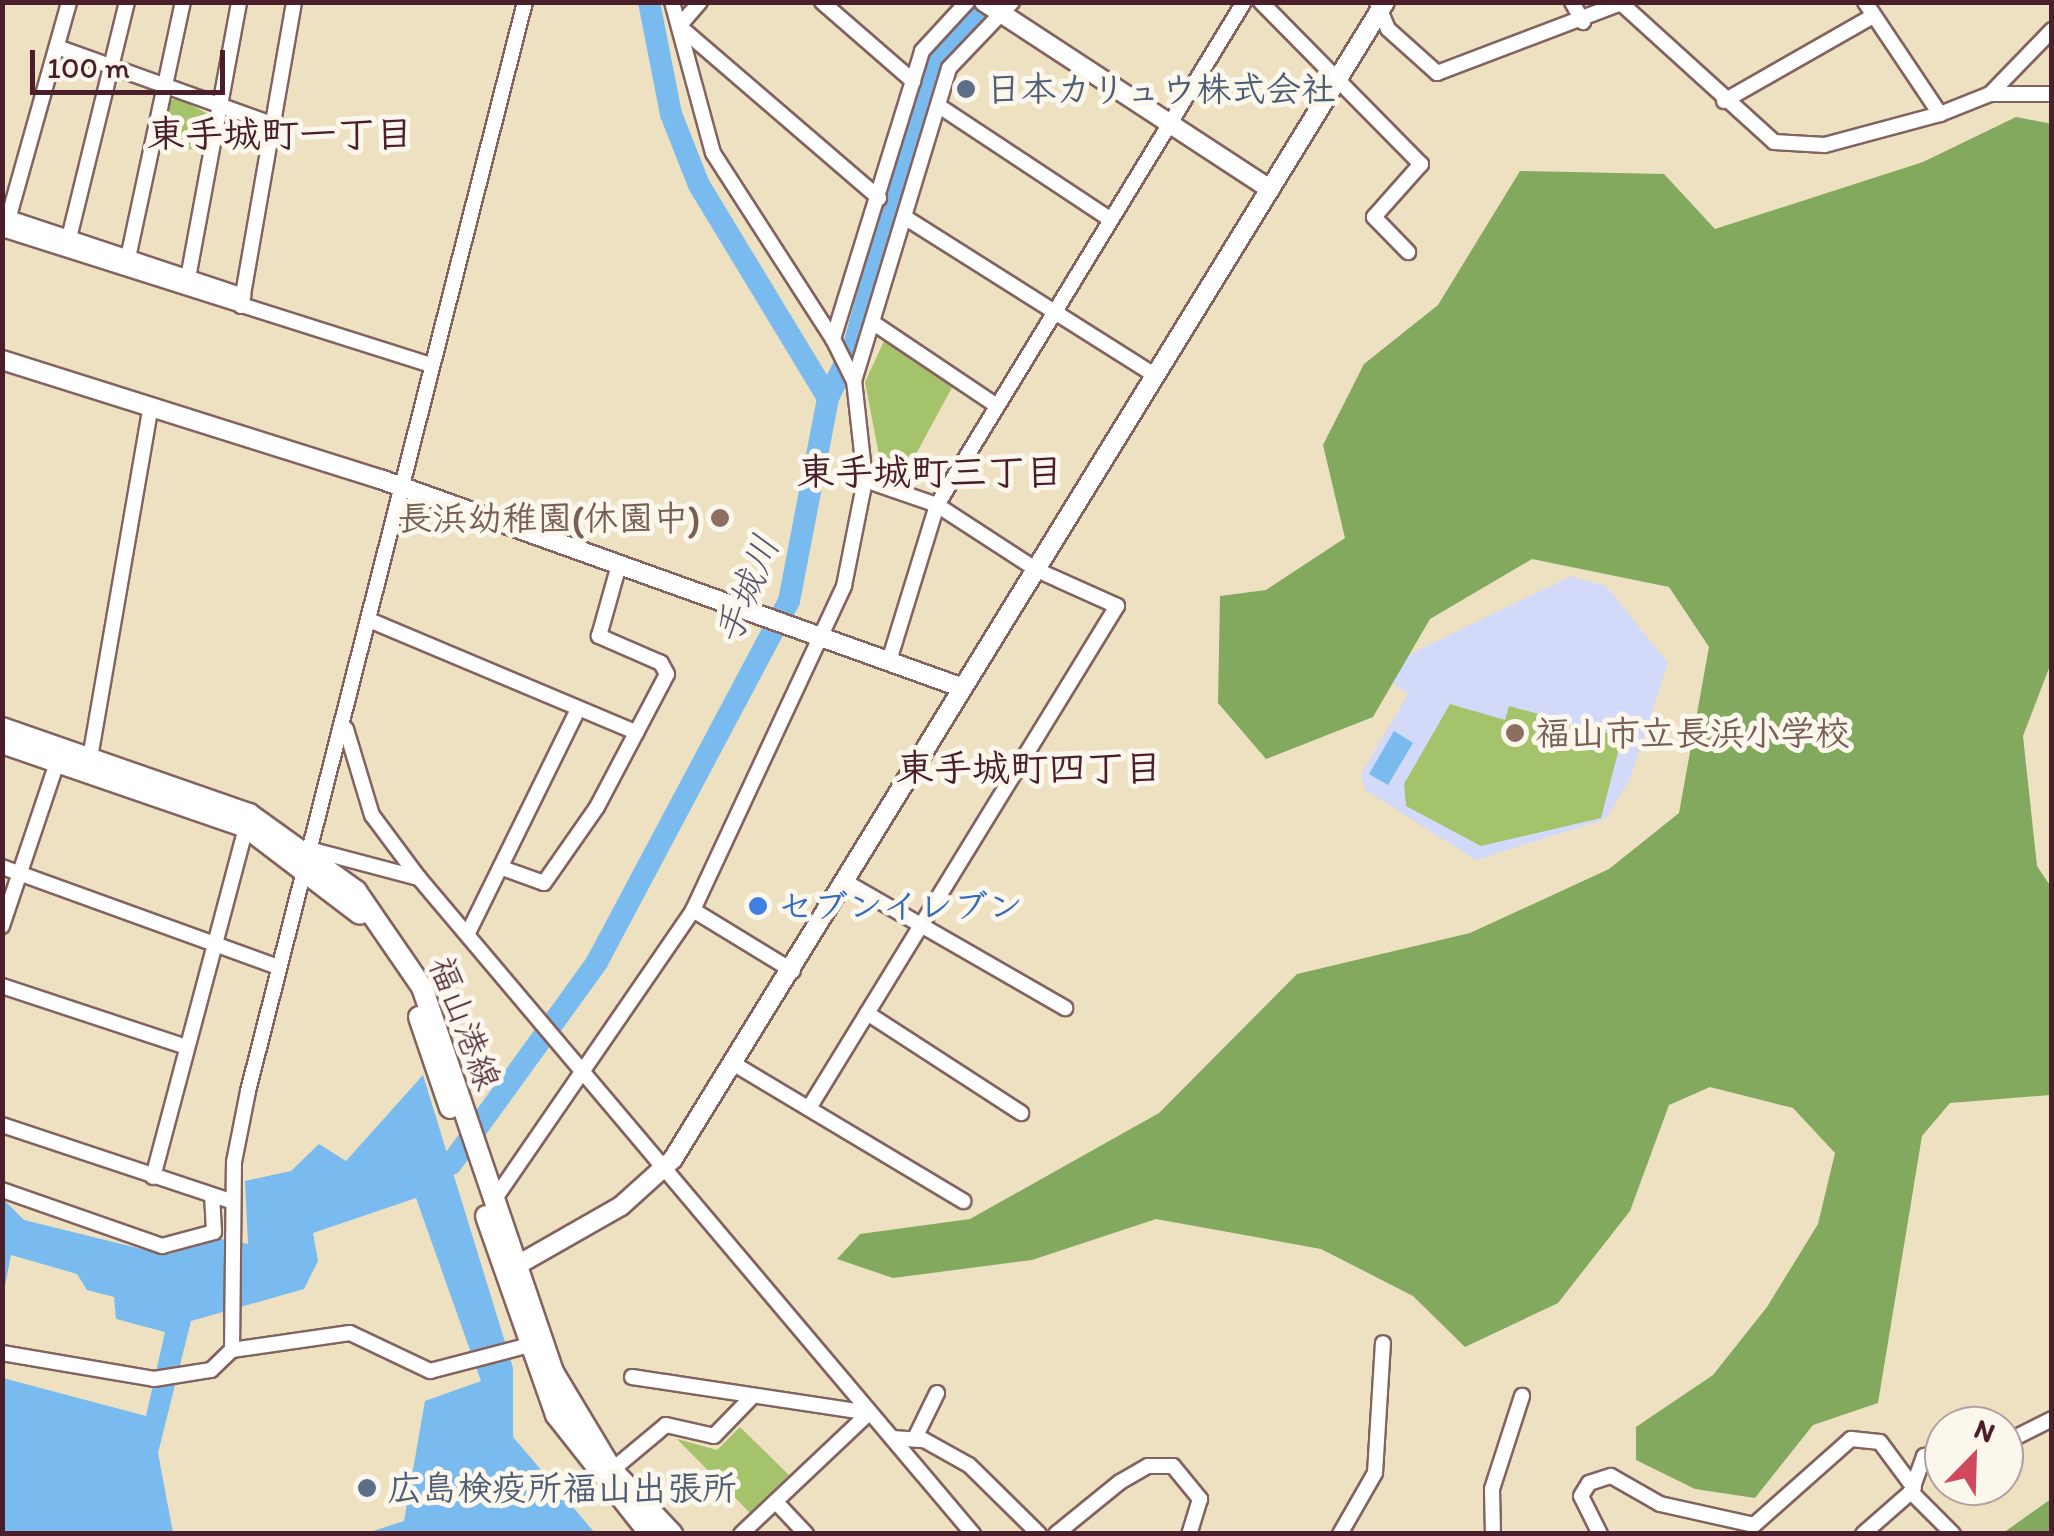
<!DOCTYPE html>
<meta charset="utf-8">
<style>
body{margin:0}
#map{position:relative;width:2054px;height:1536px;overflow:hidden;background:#eee1c2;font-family:Itim,"Klee One",sans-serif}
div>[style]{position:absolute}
.built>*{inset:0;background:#d2d9f9}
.green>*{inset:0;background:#a4c36b}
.forest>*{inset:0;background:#83a95f}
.water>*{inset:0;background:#79bbee}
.river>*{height:22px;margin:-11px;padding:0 11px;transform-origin:11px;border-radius:11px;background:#79bbee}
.roads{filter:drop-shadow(2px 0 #836360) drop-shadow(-2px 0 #836360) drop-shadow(0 2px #836360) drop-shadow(0 -2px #836360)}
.minor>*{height:14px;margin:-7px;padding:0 7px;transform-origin:7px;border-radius:7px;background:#fff}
.tertiary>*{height:18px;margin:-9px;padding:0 9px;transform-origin:9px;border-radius:9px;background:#fff}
.secondary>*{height:20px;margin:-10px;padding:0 10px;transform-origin:10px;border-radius:10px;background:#fff}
.dots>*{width:28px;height:28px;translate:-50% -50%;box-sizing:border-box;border:5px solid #fbf7ec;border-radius:50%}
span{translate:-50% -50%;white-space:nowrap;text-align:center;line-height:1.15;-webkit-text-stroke:10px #fbf7ec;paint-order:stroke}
.service-label{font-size:35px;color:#4e5e75;font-weight:700}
.left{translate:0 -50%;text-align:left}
.education-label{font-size:35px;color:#785e54;font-weight:700}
.right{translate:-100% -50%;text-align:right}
.shop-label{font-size:35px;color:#366cbe;font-weight:700}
.street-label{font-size:35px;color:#4a1f2b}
.neighbourhood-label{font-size:38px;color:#4a1f2b;font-weight:700}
.water-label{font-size:38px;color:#5a566f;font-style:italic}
.frame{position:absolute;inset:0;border:5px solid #4a1f2b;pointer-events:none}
.north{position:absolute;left:1924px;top:1406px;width:100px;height:100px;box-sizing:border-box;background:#fbf7ec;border:2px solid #b4a19f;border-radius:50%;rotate:23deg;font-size:28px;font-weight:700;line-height:40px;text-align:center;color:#4a1f2b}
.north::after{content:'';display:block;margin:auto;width:35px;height:45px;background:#d1495b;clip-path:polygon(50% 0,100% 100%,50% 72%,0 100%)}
.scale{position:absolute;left:30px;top:50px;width:195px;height:45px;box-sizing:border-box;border:5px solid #4a1f2b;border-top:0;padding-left:12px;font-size:30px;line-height:35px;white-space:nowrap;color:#4a1f2b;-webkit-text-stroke:8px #fbf7ec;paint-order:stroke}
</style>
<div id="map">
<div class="built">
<div style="clip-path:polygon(1571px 576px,1606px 586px,1668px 663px,1630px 779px,1606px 819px,1476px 860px,1365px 790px,1361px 774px,1408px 694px,1393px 684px,1404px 657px)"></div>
</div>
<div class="green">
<div style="clip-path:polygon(178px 98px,210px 115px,203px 152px,161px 142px,169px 101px)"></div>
<div style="clip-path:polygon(885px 339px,955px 382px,903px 478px,882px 471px,865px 382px)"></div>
<div style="clip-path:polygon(1450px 704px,1505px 720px,1509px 706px,1622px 737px,1601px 818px,1481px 846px,1406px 806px,1404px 784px)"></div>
<div style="clip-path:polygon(740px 1427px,789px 1475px,750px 1513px,677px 1439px,717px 1450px)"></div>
</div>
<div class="forest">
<div style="clip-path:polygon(2016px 117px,2052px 124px,2051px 663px,2023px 736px,2037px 866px,2051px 887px,2051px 1095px,1950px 1103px,1922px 1136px,1878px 1403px,1813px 1425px,1755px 1498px,1695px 1489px,1636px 1460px,1636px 1427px,1713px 1375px,1767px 1307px,1818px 1224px,1835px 1153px,1793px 1108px,1710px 1087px,1669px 1105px,1630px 1211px,1558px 1303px,1465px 1347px,1413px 1296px,1321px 1249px,1156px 1219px,1032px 1260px,893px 1278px,837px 1259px,860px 1234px,970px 1219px,1159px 1113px,1297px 974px,1470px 933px,1609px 869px,1679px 813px,1709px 647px,1669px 587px,1532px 559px,1430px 619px,1373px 717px,1266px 759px,1218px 703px,1220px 596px,1266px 590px,1345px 538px,1323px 445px,1364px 364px,1438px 305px,1520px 171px,1664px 174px,1715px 229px,1923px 162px)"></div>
<div style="clip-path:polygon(2051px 1499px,2051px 1533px,2003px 1533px)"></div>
</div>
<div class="water">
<div style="clip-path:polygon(1394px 731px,1413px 743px,1388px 785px,1369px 774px)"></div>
<div style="clip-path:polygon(423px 1075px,513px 1368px,513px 1437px,595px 1533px,367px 1533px,404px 1521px,425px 1401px,481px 1381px,416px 1198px,313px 1233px,318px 1261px,304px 1289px,191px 1321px,158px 1453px,173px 1533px,3px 1533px,3px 1378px,146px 1416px,165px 1332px,116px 1319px,114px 1297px,87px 1290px,77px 1274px,11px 1255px,3px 1296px,3px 1199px,24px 1220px,166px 1255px,221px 1239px,248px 1244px,245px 1181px,291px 1171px,319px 1144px,346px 1161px)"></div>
</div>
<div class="river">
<div style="left:649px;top:2px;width:114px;rotate:78.9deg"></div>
<div style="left:671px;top:114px;width:76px;rotate:68.5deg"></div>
<div style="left:699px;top:185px;width:249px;rotate:58.8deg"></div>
<div style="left:451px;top:1164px;width:249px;rotate:-54.1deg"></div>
<div style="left:597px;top:962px;width:409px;rotate:-62deg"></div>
<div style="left:789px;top:601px;width:207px;rotate:-79.1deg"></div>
<div style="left:828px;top:398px;width:59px;rotate:-63.9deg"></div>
<div style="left:854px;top:345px;width:296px;rotate:-74.3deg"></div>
<div style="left:934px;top:60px;width:80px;rotate:-46.5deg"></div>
</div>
<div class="roads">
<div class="minor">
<div style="left:672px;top:2px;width:156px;rotate:74.8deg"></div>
<div style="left:713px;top:153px;width:221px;rotate:57.2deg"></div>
<div style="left:700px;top:2px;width:32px;rotate:131deg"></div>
<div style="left:679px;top:26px;width:264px;rotate:40.7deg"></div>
<div style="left:822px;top:2px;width:121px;rotate:41deg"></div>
<div style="left:1261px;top:2px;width:228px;rotate:45.4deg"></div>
<div style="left:1421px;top:164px;width:71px;rotate:131.6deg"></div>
<div style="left:1374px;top:217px;width:49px;rotate:45.8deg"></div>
<div style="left:1572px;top:2px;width:23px;rotate:61deg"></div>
<div style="left:1865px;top:2px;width:135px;rotate:56.2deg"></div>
<div style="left:1940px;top:114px;width:54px;rotate:-21.8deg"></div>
<div style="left:1990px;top:94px;width:62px"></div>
<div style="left:1377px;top:3px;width:28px;rotate:67deg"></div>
<div style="left:1388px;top:29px;width:66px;rotate:41.9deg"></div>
<div style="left:1437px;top:73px;width:200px;rotate:-20.8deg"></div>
<div style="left:1622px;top:4px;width:205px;rotate:42.2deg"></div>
<div style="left:1774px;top:142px;width:51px;rotate:3.4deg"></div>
<div style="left:1825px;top:145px;width:119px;rotate:-15.1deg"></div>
<div style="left:57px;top:47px;width:228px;rotate:19.7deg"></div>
<div style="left:1990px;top:94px;width:89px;rotate:-45.9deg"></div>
<div style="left:1724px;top:101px;width:172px;rotate:-29.7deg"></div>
<div style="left:939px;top:106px;width:205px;rotate:33.5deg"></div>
<div style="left:9px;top:218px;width:247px;rotate:18.4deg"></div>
<div style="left:906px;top:218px;width:296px;rotate:32.3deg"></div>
<div style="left:7px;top:223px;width:230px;rotate:-74.3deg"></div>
<div style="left:2px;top:229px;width:450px;rotate:17.6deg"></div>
<div style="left:69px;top:238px;width:243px;rotate:-76.2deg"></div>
<div style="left:128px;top:258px;width:262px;rotate:-77.9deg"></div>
<div style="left:188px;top:278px;width:281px;rotate:-79.5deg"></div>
<div style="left:241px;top:306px;width:309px;rotate:-80.1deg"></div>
<div style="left:875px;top:324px;width:147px;rotate:33.9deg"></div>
<div style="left:854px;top:381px;width:327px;rotate:-73.1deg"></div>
<div style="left:949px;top:68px;width:91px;rotate:-46.3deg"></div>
<div style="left:369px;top:620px;width:290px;rotate:22.8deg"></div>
<div style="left:889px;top:661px;width:163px;rotate:-72.9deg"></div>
<div style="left:937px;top:505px;width:589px;rotate:-58.6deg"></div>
<div style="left:346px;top:729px;width:90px;rotate:73.2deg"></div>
<div style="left:372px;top:815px;width:79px;rotate:53.3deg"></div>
<div style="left:419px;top:878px;width:859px;rotate:49.82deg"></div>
<div style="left:90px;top:758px;width:352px;rotate:-80.2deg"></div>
<div style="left:309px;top:849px;width:114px;rotate:14.8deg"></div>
<div style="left:2px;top:867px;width:294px;rotate:19.9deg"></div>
<div style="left:505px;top:869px;width:41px;rotate:19.7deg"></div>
<div style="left:544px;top:883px;width:93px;rotate:-55.1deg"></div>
<div style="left:597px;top:807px;width:150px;rotate:-62.2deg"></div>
<div style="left:667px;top:674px;width:13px;rotate:-119deg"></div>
<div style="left:661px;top:663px;width:68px;rotate:-156.5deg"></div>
<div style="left:599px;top:636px;width:74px;rotate:-74.3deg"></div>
<div style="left:846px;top:882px;width:253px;rotate:29.9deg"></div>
<div style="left:693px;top:910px;width:117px;rotate:31.4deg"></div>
<div style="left:2px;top:926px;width:182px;rotate:-71.4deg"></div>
<div style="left:468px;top:933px;width:250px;rotate:-63.8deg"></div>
<div style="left:2px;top:986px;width:194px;rotate:18.3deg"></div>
<div style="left:867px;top:1013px;width:184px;rotate:33deg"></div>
<div style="left:736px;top:1065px;width:265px;rotate:30.9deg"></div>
<div style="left:809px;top:1108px;width:589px;rotate:-58.47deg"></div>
<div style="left:1117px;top:606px;width:88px;rotate:-155.8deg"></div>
<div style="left:1037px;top:570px;width:119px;rotate:-147deg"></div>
<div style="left:937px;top:505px;width:76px;rotate:-160.9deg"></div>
<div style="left:2px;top:1125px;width:243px;rotate:18.4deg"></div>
<div style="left:153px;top:1177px;width:370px;rotate:-75.1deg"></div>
<div style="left:2px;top:1190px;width:170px;rotate:19.3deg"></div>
<div style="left:162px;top:1246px;width:54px;rotate:-15.1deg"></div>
<div style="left:214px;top:1232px;width:36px;rotate:-93deg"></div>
<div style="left:494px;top:1200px;width:352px;rotate:-55.5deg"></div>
<div style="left:693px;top:910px;width:357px;rotate:-65deg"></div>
<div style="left:844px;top:586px;width:108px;rotate:-78.8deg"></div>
<div style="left:865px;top:480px;width:100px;rotate:-96.3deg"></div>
<div style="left:854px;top:381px;width:47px;rotate:-116.6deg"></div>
<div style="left:833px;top:339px;width:301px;rotate:-72.8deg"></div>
<div style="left:922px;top:51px;width:67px;rotate:-47.4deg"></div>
<div style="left:232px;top:1350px;width:119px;rotate:-8.2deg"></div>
<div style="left:350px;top:1333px;width:89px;rotate:25.4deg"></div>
<div style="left:430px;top:1371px;width:99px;rotate:-14.6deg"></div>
<div style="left:2px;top:1353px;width:154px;rotate:9.7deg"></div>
<div style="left:154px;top:1379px;width:58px;rotate:-9deg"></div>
<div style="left:211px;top:1370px;width:29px;rotate:-44deg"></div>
<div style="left:232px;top:1350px;width:188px;rotate:-89.4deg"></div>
<div style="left:234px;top:1162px;width:72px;rotate:-78.8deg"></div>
<div style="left:248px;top:1091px;width:1124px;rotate:-75.73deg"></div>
<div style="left:632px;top:1377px;width:240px;rotate:8.6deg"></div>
<div style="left:892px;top:1438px;width:32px;rotate:4deg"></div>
<div style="left:924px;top:1440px;width:51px;rotate:29.1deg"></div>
<div style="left:969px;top:1465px;width:98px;rotate:44.6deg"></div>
<div style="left:915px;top:1438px;width:50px;rotate:-63.9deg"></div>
<div style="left:2004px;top:1443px;width:54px;rotate:-26.6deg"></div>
<div style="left:612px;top:1470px;width:70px;rotate:-39.8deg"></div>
<div style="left:666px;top:1425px;width:49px;rotate:12.9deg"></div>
<div style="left:714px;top:1436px;width:52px;rotate:-45.8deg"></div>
<div style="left:1911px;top:1492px;width:59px;rotate:45deg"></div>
<div style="left:776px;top:1502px;width:44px;rotate:46.8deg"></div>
<div style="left:741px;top:1534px;width:175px;rotate:-43.4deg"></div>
<div style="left:1056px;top:1534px;width:82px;rotate:-39.1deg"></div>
<div style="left:1120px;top:1482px;width:32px;rotate:-30deg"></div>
<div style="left:1148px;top:1466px;width:25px"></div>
<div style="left:1173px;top:1466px;width:43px;rotate:50.7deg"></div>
<div style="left:1200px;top:1499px;width:37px;rotate:107deg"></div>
<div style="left:1340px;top:1534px;width:70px;rotate:-60.2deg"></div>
<div style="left:1375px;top:1473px;width:130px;rotate:-86.5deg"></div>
<div style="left:1493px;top:1534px;width:45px;rotate:-91.3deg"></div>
<div style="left:1492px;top:1489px;width:98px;rotate:-72.1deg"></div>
<div style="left:1600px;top:1534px;width:42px;rotate:-116.6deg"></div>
<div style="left:1581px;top:1496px;width:15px;rotate:-58deg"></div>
<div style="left:1589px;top:1483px;width:23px;rotate:-18deg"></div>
<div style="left:1611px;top:1476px;width:56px;rotate:29.7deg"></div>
<div style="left:1660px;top:1504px;width:96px;rotate:12.6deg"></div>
<div style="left:1754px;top:1525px;width:130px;rotate:-41.6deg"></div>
<div style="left:1851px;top:1439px;width:29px;rotate:6deg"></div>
<div style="left:1880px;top:1442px;width:57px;rotate:53.5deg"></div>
<div style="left:1863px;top:1534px;width:64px;rotate:-41.2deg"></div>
<div style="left:1911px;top:1492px;width:38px;rotate:-70deg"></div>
<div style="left:1924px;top:1456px;width:20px;rotate:-9deg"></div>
</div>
<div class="tertiary">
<div style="left:984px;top:2px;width:342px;rotate:33.2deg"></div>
<div style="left:2px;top:360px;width:396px;rotate:17.5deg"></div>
<div style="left:380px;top:479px;width:619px;rotate:19.72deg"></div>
<div style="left:507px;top:1271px;width:131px;rotate:-29.7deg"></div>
<div style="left:621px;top:1206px;width:70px;rotate:-42.1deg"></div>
<div style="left:673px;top:1159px;width:1359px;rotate:-58.39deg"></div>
</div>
<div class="secondary">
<div style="left:2px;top:728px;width:262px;rotate:19.2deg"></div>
<div style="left:249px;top:814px;width:132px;rotate:35.7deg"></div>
<div style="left:356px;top:891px;width:116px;rotate:55.5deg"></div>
<div style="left:422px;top:987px;width:407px;rotate:71.2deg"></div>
<div style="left:553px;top:1372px;width:114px;rotate:59deg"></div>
<div style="left:612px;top:1470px;width:88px;rotate:46.8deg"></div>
<div style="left:2px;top:743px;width:258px;rotate:19deg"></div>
<div style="left:246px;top:827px;width:143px;rotate:37.3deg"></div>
<div style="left:419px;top:1017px;width:96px;rotate:71.2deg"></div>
<div style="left:486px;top:1216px;width:211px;rotate:70.6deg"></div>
<div style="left:556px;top:1415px;width:152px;rotate:51.7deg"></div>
</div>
</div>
<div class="dots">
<div style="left:966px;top:89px;background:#5c6f8a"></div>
<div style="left:720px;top:518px;background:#8d6e63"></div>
<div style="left:1515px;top:733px;background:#8d6e63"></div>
<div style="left:758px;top:906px;background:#3f7fe0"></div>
<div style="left:367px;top:1488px;background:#5c6f8a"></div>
</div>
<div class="service-label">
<span class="left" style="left:986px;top:89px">日本カリュウ株式会社</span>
<span class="left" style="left:387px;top:1488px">広島検疫所福山出張所</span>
</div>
<div class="education-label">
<span class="right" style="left:700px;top:518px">長浜幼稚園(休園中)</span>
<span class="left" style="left:1535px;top:733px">福山市立長浜小学校</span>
</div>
<div class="shop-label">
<span class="left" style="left:778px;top:906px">セブンイレブン</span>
</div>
<div class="street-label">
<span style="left:465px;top:1023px;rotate:69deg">福山港線</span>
</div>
<div class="neighbourhood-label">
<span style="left:280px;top:135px">東手城町一丁目</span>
<span style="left:930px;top:473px">東手城町三丁目</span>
<span style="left:1029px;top:769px">東手城町四丁目</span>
</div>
<div class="water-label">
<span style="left:747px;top:590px;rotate:-68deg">手城川</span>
</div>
<div class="frame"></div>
<div class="north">N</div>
<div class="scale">100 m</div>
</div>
